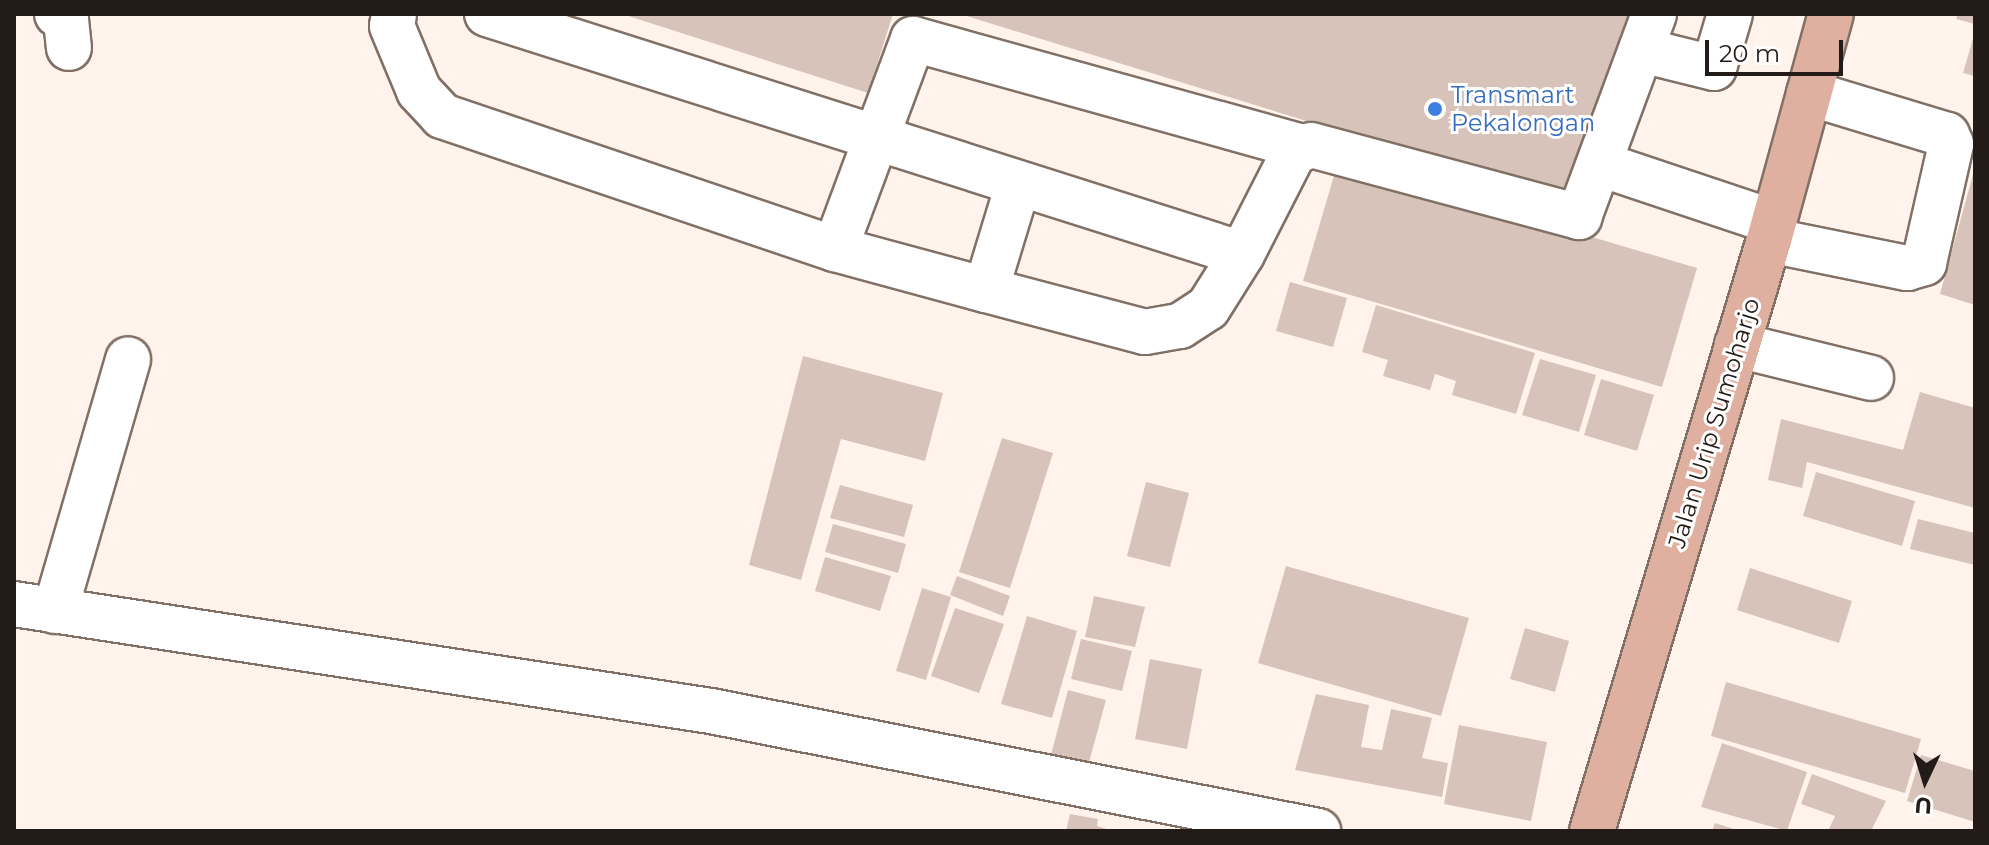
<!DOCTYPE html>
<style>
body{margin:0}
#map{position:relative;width:1989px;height:845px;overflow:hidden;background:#fff3ec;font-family:Montserrat,sans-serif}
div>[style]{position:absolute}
.building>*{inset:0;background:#d8c3ba}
.roads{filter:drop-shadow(2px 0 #817065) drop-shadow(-2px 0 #817065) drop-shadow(0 2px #817065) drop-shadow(0 -2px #817065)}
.minor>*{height:44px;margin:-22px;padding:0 22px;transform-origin:22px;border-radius:22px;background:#fff}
.major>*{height:44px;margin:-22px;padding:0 22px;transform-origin:22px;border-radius:22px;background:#dfafa0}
.dots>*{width:22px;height:22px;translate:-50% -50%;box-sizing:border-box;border:4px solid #fff;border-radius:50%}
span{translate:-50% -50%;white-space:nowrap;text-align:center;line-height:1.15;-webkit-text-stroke:6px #fff;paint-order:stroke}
.shop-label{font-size:24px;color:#366cbe}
.left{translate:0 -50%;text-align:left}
.street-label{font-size:24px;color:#221b17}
.frame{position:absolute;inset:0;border:16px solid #221b17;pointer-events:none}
.north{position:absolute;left:1885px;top:741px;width:80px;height:80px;-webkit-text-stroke:6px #fff;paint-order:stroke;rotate:184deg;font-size:22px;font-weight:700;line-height:32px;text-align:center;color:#221b17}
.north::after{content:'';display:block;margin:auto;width:28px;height:36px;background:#221b17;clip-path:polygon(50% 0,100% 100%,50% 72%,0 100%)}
.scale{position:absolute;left:1705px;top:40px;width:138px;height:36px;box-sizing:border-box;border:4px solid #221b17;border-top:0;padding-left:10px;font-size:24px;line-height:28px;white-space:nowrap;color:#221b17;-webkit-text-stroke:6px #fff;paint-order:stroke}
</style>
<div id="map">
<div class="building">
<div style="clip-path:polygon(622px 14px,893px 14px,868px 93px)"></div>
<div style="clip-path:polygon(960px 14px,1639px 14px,1572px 203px)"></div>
<div style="clip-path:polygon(1958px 14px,1975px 14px,1975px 24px,1956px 19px)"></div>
<div style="clip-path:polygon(1974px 35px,1975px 35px,1975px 76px,1963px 73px)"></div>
<div style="clip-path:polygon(1338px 162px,1697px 268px,1662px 387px,1303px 281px)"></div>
<div style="clip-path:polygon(1974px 171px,1975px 171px,1975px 305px,1940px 294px)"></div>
<div style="clip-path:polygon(1290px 282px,1347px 298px,1333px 347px,1276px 331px)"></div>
<div style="clip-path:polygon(1376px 305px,1535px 353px,1516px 414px,1452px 395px,1456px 381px,1435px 374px,1430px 390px,1383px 376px,1388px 360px,1362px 352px)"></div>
<div style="clip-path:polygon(803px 356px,943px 393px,925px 461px,841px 439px,801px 580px,749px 565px)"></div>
<div style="clip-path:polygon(1540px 359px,1596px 375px,1579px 432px,1522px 415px)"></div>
<div style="clip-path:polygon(1601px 379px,1654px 395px,1637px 451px,1584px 435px)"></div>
<div style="clip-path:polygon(1920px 392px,1975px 408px,1975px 508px,1807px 462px,1802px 488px,1768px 480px,1781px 419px,1903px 450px)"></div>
<div style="clip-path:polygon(1002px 438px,1053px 453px,1010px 588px,959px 572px)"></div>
<div style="clip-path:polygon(1816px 472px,1915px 501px,1902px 546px,1803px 516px)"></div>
<div style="clip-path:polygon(1146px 482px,1189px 493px,1170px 567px,1127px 556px)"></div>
<div style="clip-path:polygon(840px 485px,913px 505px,904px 537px,830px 518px)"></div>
<div style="clip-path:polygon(1918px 519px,1975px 533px,1975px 565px,1910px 549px)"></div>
<div style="clip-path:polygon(833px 524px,906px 544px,898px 573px,825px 552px)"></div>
<div style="clip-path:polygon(825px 557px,891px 576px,880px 611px,815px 591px)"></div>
<div style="clip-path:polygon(1286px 566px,1469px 618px,1441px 716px,1258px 663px)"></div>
<div style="clip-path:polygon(1750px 568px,1852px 601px,1839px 643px,1737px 610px)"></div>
<div style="clip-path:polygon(957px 576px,1010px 596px,1003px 616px,950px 595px)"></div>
<div style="clip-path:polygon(922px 588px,951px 597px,926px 680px,896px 671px)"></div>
<div style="clip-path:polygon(1094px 596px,1145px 607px,1135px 647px,1085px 637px)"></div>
<div style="clip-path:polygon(955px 608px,1004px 624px,979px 693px,931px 676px)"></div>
<div style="clip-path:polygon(1027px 616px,1077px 631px,1052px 718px,1001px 704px)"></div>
<div style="clip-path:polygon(1525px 628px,1569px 641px,1555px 692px,1510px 679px)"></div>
<div style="clip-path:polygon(1081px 639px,1132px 651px,1122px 691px,1071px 679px)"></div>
<div style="clip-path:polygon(1150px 659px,1202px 669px,1187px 749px,1135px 739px)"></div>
<div style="clip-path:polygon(1726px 682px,1921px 739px,1905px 793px,1711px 736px)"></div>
<div style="clip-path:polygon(1068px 690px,1106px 700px,1088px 766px,1051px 755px)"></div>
<div style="clip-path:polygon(1316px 694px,1369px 705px,1361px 747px,1382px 750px,1391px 709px,1432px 718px,1422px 758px,1448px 763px,1442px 797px,1295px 770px)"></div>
<div style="clip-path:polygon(1459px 725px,1547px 742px,1531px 821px,1444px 804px)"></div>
<div style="clip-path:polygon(1722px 743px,1807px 772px,1787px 831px,1701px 807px)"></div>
<div style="clip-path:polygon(1921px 755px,1975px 771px,1975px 822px,1907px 801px)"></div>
<div style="clip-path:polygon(1812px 774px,1886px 801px,1871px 831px,1828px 831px,1835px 816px,1801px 804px)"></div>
<div style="clip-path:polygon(1070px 814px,1098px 819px,1097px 826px,1113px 831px,1066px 831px)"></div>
<div style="clip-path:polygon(1715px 823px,1737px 830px,1737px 831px,1712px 831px)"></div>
</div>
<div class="roads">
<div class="minor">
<div style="left:57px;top:14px;width:11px;rotate:34deg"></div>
<div style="left:66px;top:20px;width:28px;rotate:84deg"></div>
<div style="left:394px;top:14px;width:12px;rotate:99deg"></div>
<div style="left:392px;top:26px;width:70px;rotate:67.4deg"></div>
<div style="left:419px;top:91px;width:34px;rotate:47deg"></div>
<div style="left:442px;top:116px;width:415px;rotate:18.7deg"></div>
<div style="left:835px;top:249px;width:224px;rotate:-69.6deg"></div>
<div style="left:913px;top:39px;width:402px;rotate:15.5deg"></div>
<div style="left:487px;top:14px;width:792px;rotate:17.63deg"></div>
<div style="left:1242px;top:254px;width:114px;rotate:-63deg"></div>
<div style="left:1294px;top:152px;width:18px;rotate:-22deg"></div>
<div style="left:1311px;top:145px;width:278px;rotate:15deg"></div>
<div style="left:1579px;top:217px;width:216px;rotate:-69.7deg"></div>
<div style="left:1641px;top:50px;width:75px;rotate:13.9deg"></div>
<div style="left:1714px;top:68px;width:56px;rotate:-73.5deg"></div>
<div style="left:1600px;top:164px;width:182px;rotate:18.5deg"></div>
<div style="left:1769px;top:240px;width:141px;rotate:11.5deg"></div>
<div style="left:1907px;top:268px;width:18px;rotate:-16deg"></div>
<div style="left:1924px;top:263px;width:122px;rotate:-77.2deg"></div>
<div style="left:1951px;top:144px;width:10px;rotate:-114deg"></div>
<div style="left:1947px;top:135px;width:144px;rotate:-163.1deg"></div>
<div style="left:835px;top:249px;width:156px;rotate:15.2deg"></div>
<div style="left:986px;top:290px;width:110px;rotate:-73.1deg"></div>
<div style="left:986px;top:290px;width:164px;rotate:14.8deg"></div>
<div style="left:1145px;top:332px;width:36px;rotate:-10deg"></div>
<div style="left:1180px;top:326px;width:33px;rotate:-33deg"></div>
<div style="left:1208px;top:308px;width:64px;rotate:-57.8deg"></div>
<div style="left:1737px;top:345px;width:138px;rotate:13.8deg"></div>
<div style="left:14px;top:604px;width:705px;rotate:8.73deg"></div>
<div style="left:711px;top:711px;width:619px;rotate:11.18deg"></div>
<div style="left:55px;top:611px;width:262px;rotate:-73.8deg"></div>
</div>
<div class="major">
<div style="left:1592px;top:831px;width:617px;rotate:-73.33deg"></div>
<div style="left:1769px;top:240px;width:234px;rotate:-74.7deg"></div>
</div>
</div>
<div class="dots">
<div style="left:1435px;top:109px;background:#3f7fe0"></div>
</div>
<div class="shop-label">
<span class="left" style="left:1451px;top:109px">Transmart<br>Pekalongan</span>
</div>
<div class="street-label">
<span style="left:1714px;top:423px;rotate:-73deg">Jalan Urip Sumoharjo</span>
</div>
<div class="frame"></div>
<div class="north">U</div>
<div class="scale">20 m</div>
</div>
